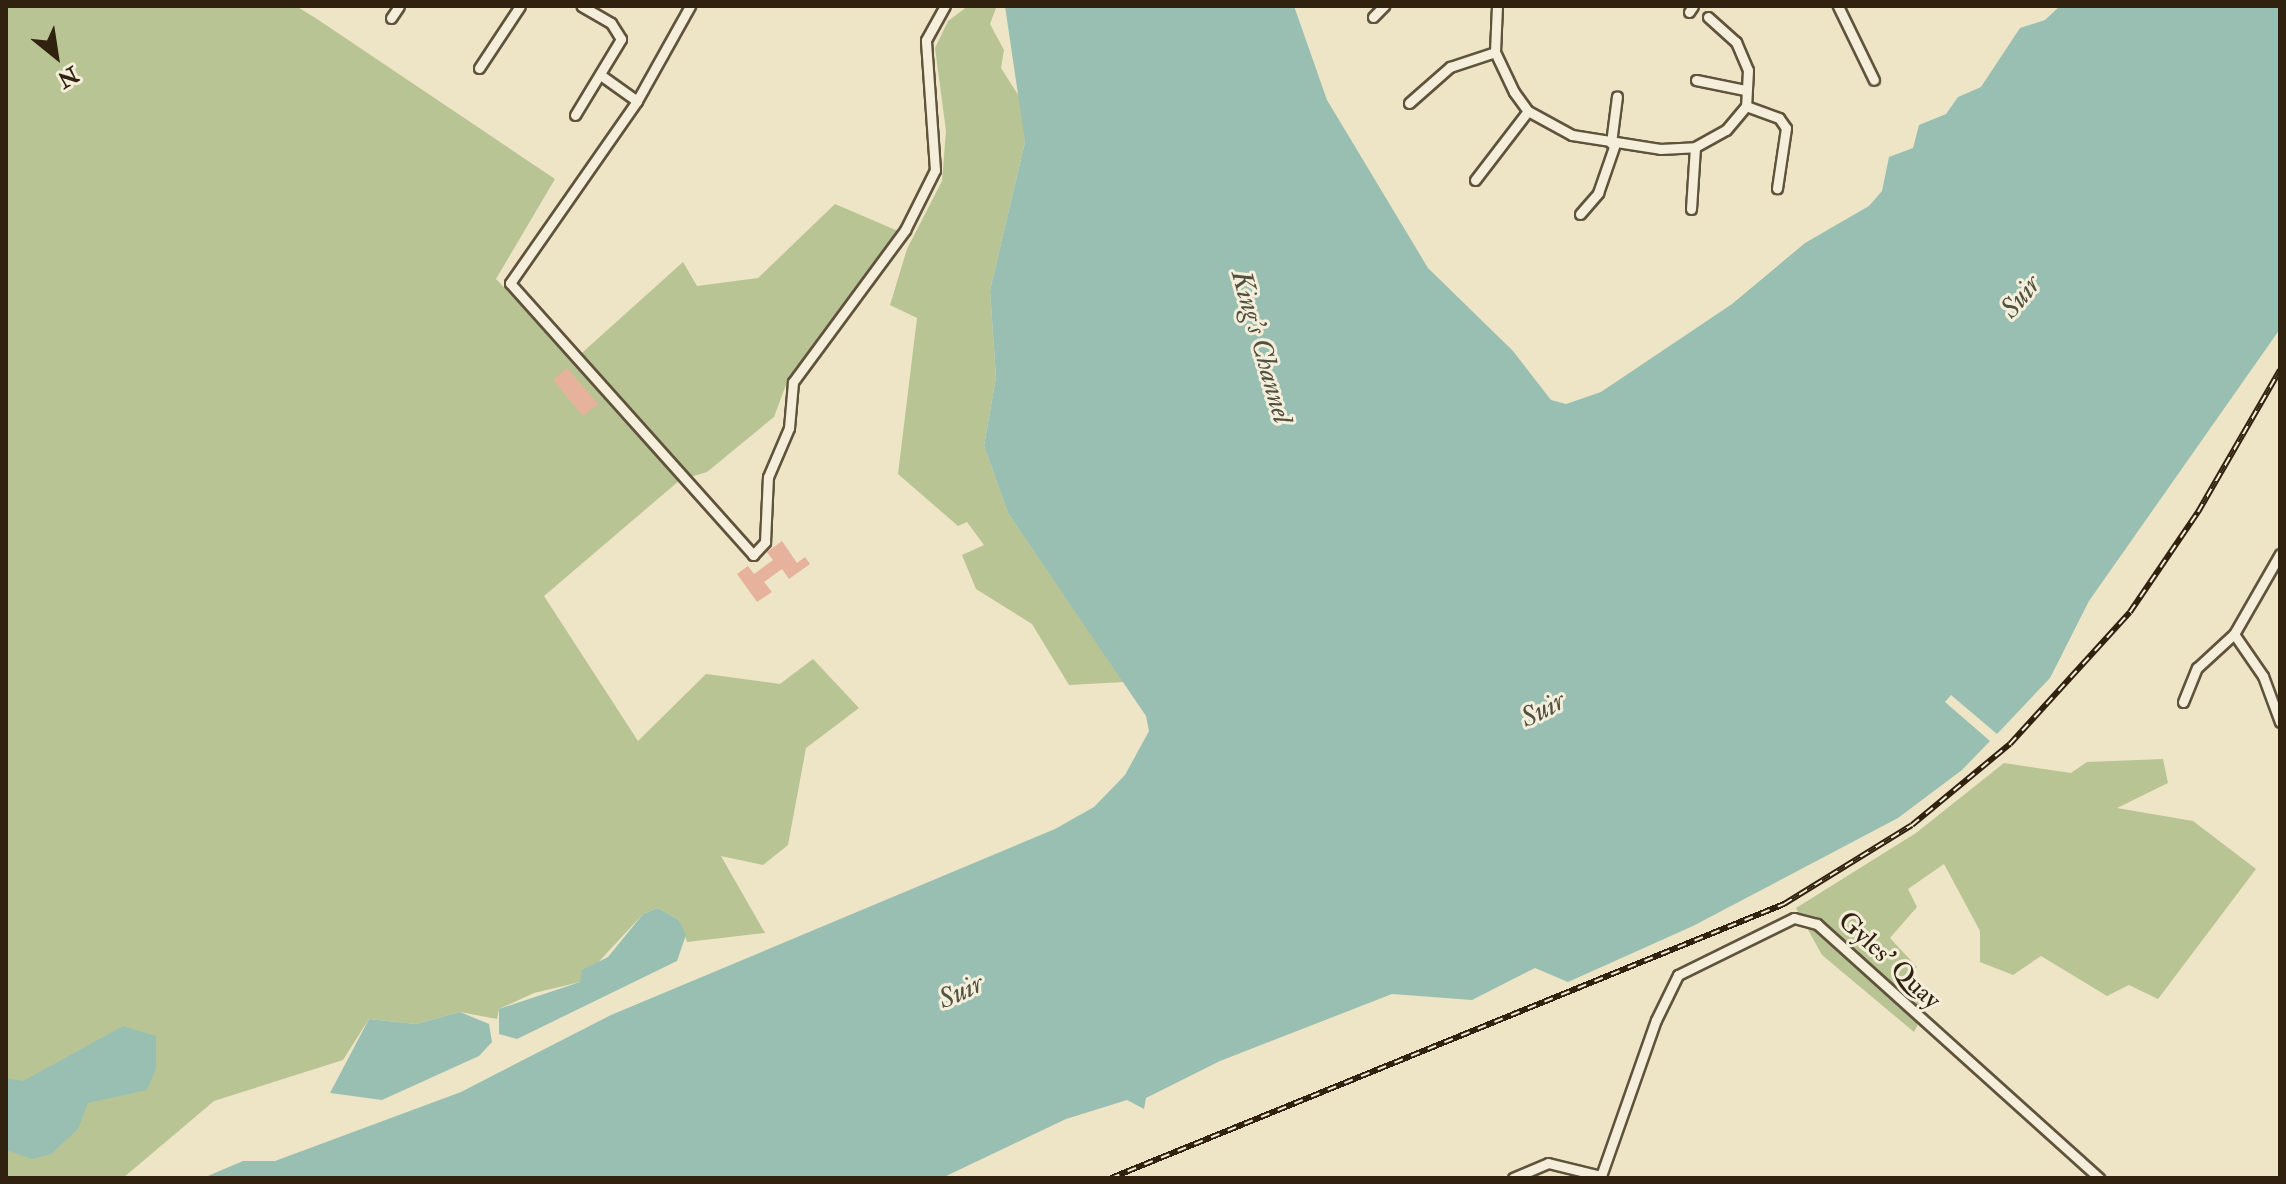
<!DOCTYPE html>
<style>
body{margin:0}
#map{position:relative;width:2286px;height:1184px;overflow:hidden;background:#eee5c6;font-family:"IM FELL Double Pica",serif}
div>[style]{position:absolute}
.green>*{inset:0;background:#b9c494}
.water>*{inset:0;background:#99bfb3}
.building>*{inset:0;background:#e7b29b}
.roads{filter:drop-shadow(2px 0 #60533c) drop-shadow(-2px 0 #60533c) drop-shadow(0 2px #60533c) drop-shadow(0 -2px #60533c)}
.minor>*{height:9px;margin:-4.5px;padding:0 4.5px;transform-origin:4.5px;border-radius:4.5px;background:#f4eeda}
.rail>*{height:6px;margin-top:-3px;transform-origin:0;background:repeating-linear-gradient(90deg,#f4eeda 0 9px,#30220e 0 18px);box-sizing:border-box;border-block:2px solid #30220e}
span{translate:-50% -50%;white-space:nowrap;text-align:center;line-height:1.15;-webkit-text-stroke:6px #f4eeda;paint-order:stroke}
.street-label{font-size:26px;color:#30220e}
.water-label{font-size:28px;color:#505140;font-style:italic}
.frame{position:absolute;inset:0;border:8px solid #30220e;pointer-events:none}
.north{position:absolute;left:16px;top:16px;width:80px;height:80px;-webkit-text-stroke:6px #f4eeda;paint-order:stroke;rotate:150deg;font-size:22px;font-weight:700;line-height:32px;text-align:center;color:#30220e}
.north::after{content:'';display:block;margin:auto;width:28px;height:36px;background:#30220e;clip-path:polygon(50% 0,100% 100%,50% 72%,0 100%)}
</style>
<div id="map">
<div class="green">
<div style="clip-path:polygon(6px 6px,296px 6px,317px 19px,555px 179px,496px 279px,574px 360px,683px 262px,697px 286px,758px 278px,835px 204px,898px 231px,787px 382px,774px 417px,707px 472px,680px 480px,544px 596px,638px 741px,706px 674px,780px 684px,813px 659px,859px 708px,806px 748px,788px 845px,763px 865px,721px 856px,765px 933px,687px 942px,679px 920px,658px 908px,643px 914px,580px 982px,534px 993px,499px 1009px,497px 1019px,460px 1012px,416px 1024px,369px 1019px,343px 1060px,214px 1101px,123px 1178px,6px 1178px)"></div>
<div style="clip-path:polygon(968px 6px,996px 8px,990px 24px,1004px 50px,1001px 68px,1022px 101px,1025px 142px,990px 290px,996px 377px,984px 446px,1008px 513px,1124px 682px,1069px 685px,1032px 624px,976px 589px,962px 555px,984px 545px,967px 522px,958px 526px,898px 474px,917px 318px,890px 305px,907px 249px,942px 181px,946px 131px,935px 48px,948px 21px)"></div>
<div style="clip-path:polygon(2163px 759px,2168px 783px,2117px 808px,2193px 821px,2256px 869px,2158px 999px,2129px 985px,2107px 996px,2041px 956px,2013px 975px,1980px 962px,1980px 931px,1944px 864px,1908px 889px,1917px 907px,1890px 938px,1917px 967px,1906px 986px,1925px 1011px,1914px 1032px,1822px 955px,1796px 908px,1916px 833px,2004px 763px,2071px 773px,2087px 762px)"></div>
</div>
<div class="water">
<div style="clip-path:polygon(1005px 6px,1294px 6px,1327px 100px,1428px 268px,1513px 351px,1551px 400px,1566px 404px,1601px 392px,1732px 304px,1805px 243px,1869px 206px,1882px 191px,1889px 157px,1913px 148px,1919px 125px,1946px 114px,1958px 97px,1981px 87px,2020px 28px,2045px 20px,2060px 6px,2280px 6px,2280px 329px,2089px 601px,2050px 678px,1997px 734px,1951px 695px,1945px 702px,1990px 741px,1962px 770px,1898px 818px,1693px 926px,1568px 982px,1535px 968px,1472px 1000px,1392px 994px,1220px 1061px,1146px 1098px,1144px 1109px,1127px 1100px,1066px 1119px,942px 1178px,203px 1178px,243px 1161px,275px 1161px,461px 1092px,611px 1015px,1055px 829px,1094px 807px,1125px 775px,1149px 731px,1146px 716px,1008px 513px,984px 446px,996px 377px,990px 290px,1025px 142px)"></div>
<div style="clip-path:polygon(658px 908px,679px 920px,686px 935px,677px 961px,517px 1039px,499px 1034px,499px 1009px,580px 982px,582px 970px,608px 957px,643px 914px)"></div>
<div style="clip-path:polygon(460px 1012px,489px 1024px,492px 1042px,479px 1056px,382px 1100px,330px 1093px,369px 1019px,416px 1024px)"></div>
<div style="clip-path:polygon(123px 1026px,156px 1036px,156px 1069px,147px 1090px,88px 1103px,78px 1129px,51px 1154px,32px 1159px,6px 1150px,6px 1078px,23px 1081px)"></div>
</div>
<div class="building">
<div style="clip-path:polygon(567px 368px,598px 404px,583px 416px,553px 380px)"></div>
<div style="clip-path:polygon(782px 541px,797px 563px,805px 557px,810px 564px,789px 579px,782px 569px,764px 582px,772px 592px,757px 602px,737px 574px,748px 566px,754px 574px,773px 560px,767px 552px)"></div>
</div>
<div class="roads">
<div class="minor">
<div style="left:690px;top:6px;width:109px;rotate:119.2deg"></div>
<div style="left:637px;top:101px;width:222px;rotate:124.9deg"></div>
<div style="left:510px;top:283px;width:365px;rotate:48.2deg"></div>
<div style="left:753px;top:555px;width:18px;rotate:-47deg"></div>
<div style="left:765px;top:542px;width:65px;rotate:-87.4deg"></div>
<div style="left:768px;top:477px;width:53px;rotate:-66.8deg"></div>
<div style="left:789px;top:428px;width:46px;rotate:-85deg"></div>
<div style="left:793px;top:382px;width:189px;rotate:-53.6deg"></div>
<div style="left:905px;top:230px;width:67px;rotate:-63.4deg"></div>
<div style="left:935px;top:170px;width:130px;rotate:-94deg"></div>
<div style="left:926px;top:40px;width:39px;rotate:-61deg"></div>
<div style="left:1497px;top:6px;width:46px;rotate:92.5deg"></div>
<div style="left:1495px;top:52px;width:44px;rotate:64.6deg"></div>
<div style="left:1514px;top:92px;width:24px;rotate:54deg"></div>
<div style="left:1528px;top:111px;width:50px;rotate:28.6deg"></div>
<div style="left:1572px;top:135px;width:89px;rotate:9deg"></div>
<div style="left:1660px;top:149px;width:35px;rotate:-3deg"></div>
<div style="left:1695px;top:147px;width:35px;rotate:-29deg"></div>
<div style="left:1726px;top:130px;width:31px;rotate:-50deg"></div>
<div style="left:1838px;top:6px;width:82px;rotate:64.1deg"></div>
<div style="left:1689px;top:12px;width:7px;rotate:-56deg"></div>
<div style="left:1373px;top:17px;width:16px;rotate:-45deg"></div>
<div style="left:1708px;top:17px;width:38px;rotate:42deg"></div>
<div style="left:1736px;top:42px;width:30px;rotate:67deg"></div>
<div style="left:1748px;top:70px;width:36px;rotate:93deg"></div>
<div style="left:1746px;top:106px;width:35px;rotate:20deg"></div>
<div style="left:1779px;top:118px;width:12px;rotate:55deg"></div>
<div style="left:1786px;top:128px;width:61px;rotate:98.5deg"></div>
<div style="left:391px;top:18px;width:14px;rotate:-56deg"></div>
<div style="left:479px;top:68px;width:74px;rotate:-56.5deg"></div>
<div style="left:602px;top:76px;width:43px;rotate:35.5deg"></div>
<div style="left:1696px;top:80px;width:50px;rotate:11.5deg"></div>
<div style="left:1409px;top:103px;width:55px;rotate:-41.3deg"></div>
<div style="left:1450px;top:67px;width:47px;rotate:-18.4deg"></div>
<div style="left:575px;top:115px;width:89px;rotate:-58.8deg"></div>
<div style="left:621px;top:39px;width:19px;rotate:-122deg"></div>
<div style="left:611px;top:23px;width:34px;rotate:-150deg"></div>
<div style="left:1611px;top:143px;width:47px;rotate:-82.7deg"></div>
<div style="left:1475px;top:180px;width:87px;rotate:-52.5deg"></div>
<div style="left:1691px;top:209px;width:62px;rotate:-86.3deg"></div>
<div style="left:1580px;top:214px;width:28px;rotate:-49deg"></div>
<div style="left:1598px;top:193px;width:52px;rotate:-70.9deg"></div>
<div style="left:2234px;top:634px;width:92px;rotate:-60.1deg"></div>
<div style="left:2183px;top:702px;width:37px;rotate:-68deg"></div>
<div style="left:2197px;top:668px;width:50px;rotate:-42.6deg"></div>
<div style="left:2234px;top:634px;width:51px;rotate:55.4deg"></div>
<div style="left:2263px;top:676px;width:49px;rotate:69.7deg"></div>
<div style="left:1513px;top:1178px;width:38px;rotate:-23deg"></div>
<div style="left:1548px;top:1163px;width:55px;rotate:13.8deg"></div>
<div style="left:1601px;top:1176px;width:165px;rotate:-70.6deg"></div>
<div style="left:1656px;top:1020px;width:50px;rotate:-63.9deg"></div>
<div style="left:1678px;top:975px;width:129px;rotate:-26.2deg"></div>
<div style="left:1794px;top:918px;width:24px;rotate:15deg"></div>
<div style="left:1817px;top:924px;width:380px;rotate:42deg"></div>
</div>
</div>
<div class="rail">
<div style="left:1111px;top:1178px;width:727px;rotate:-22.15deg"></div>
<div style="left:1784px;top:904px;width:150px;rotate:-31.7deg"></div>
<div style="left:1912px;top:825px;width:127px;rotate:-39.6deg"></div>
<div style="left:2010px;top:744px;width:178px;rotate:-47.7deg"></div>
<div style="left:2130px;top:612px;width:121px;rotate:-55.8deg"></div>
<div style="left:2198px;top:512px;width:164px;rotate:-60deg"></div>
</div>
<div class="street-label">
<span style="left:1889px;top:961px;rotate:43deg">Gyles' Quay</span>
</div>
<div class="water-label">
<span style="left:2021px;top:297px;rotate:-51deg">Suir</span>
<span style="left:1261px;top:347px;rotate:74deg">King's Channel</span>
<span style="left:1543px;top:710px;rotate:-28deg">Suir</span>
<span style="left:961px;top:992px;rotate:-25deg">Suir</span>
</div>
<div class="frame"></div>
<div class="north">N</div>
</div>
